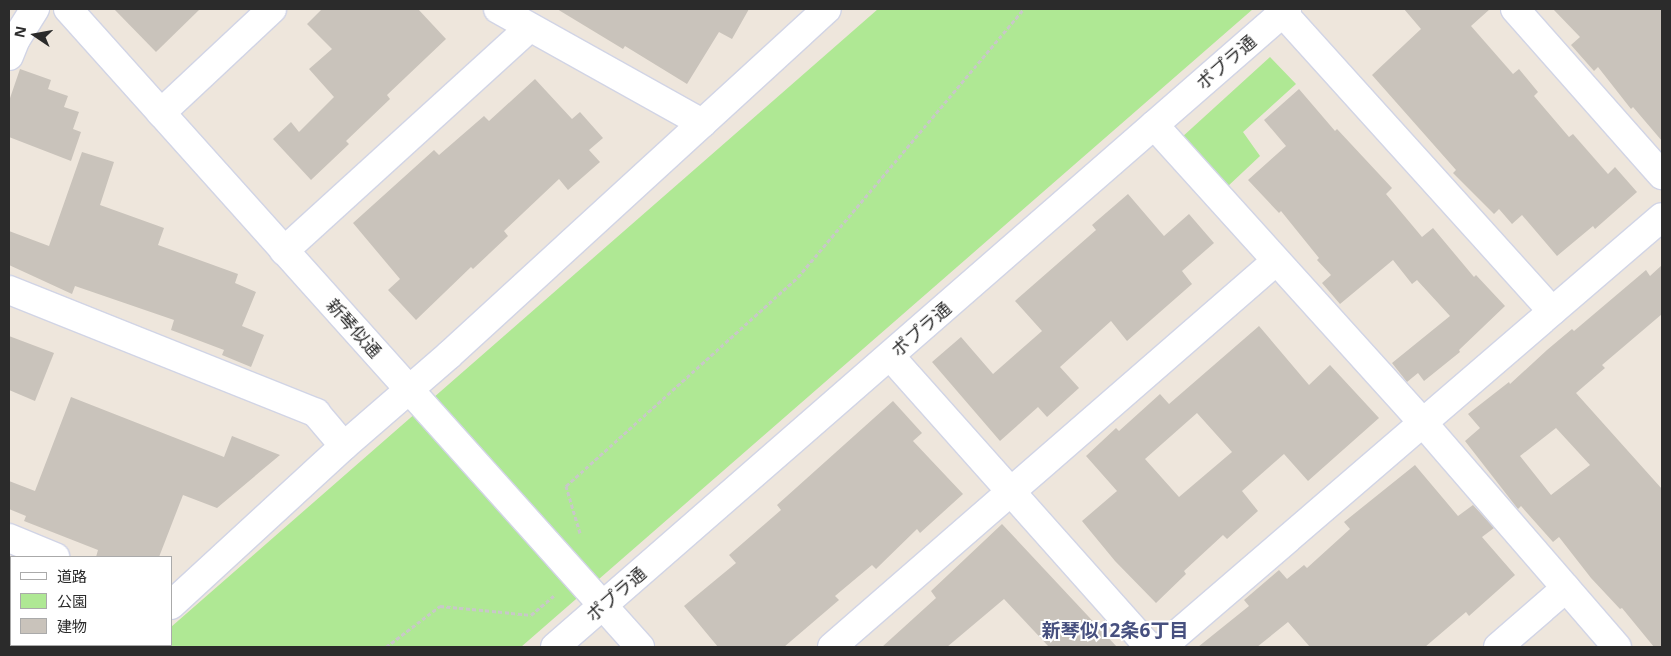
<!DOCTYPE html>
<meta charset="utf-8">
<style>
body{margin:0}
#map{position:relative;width:1671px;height:656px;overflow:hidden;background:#eee6dc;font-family:"Noto Sans","Noto Sans JP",sans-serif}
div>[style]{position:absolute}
.green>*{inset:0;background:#afe894}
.building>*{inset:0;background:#c9c3bb}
.path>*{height:3px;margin-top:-1.5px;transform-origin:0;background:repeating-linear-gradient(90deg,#c8c8c8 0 4px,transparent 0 6.5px)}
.roads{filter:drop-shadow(1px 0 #d1d4e5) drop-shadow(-1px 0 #d1d4e5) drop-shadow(0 1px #d1d4e5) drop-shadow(0 -1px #d1d4e5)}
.street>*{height:28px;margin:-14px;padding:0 14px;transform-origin:14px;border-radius:14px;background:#fff}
.secondary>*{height:28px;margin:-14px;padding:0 14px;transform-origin:14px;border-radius:14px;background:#fff}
span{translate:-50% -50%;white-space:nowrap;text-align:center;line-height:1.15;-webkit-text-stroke:4px #fff;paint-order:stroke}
.street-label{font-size:18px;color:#2b2b2b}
.neighbourhood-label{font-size:19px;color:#47507f;font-weight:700}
.frame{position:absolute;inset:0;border:10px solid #2b2b2b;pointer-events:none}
.legend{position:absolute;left:10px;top:556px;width:162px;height:90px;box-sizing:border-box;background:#fff;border:1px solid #aaa;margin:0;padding:6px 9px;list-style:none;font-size:15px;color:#2b2b2b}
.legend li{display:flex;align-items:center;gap:10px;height:25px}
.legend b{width:25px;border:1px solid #aaa}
.north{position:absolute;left:10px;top:10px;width:50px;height:50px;-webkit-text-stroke:4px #fff;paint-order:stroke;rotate:282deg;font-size:14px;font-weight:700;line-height:20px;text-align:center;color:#2b2b2b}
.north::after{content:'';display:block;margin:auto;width:18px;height:22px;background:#2b2b2b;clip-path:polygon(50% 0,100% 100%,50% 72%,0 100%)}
</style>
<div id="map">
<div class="green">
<div style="clip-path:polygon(878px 9px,1253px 9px,521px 647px,148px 647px,151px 645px,171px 645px,171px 627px)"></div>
<div style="clip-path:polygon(1270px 57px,1296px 84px,1243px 132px,1260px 156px,1227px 187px,1181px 138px)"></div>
</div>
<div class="building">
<div style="clip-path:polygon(114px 9px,200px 9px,156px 52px)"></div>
<div style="clip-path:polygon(322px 9px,418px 9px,446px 39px,387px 95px,390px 99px,346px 141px,349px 144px,311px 180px,273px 139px,291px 122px,299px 132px,334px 97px,309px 69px,332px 49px,307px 24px)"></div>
<div style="clip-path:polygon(557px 9px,749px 9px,732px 39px,719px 32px,687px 84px,625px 46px,623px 49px)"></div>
<div style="clip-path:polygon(1404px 9px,1490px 9px,1471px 26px,1513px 74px,1519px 69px,1538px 92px,1534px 96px,1569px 137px,1573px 134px,1608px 174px,1615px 167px,1637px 192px,1595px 229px,1593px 226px,1557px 256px,1522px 215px,1512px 224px,1499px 209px,1494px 214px,1453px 173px,1456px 170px,1372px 75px,1421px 29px)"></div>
<div style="clip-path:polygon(1553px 9px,1662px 9px,1662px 141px,1633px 107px,1631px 109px,1598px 67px,1594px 71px,1571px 45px,1580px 37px)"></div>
<div style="clip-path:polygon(20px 69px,51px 80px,48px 89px,68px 96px,64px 107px,79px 112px,73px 129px,81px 132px,71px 161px,9px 137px,9px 101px)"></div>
<div style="clip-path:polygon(535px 79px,572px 119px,580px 112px,603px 138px,589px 150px,600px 162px,568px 190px,559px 179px,504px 231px,508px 236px,473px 269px,471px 267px,416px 320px,388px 290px,400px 279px,353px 223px,434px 150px,439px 155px,484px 116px,489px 121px)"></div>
<div style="clip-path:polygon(1299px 89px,1335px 131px,1337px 129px,1392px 188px,1386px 194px,1422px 237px,1433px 228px,1474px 277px,1476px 275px,1505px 306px,1459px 350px,1460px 352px,1424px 381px,1418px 373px,1407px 382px,1392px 363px,1450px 316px,1417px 280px,1412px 284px,1393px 260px,1340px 304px,1322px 283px,1331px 275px,1317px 260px,1319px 258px,1281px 211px,1279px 213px,1248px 180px,1286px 146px,1264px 120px)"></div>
<div style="clip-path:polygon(82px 152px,114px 162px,100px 205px,164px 228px,158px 245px,238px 274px,235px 283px,256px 292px,242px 326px,264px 335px,251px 367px,222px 355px,224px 350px,171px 330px,174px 320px,75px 286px,72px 294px,9px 265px,9px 231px,49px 246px)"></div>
<div style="clip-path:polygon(1128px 194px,1164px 236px,1189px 214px,1214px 243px,1182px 271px,1192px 284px,1127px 341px,1111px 321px,1060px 367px,1079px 388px,1047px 417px,1038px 407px,1000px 441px,932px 362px,961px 337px,993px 374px,1042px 331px,1015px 301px,1096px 230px,1092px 225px)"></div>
<div style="clip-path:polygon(evenodd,1662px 265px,1662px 314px,1602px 365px,1605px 368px,1576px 393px,1662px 489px,1662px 647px,1654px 647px,1622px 608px,1620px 609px,1591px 578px,1559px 537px,1553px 542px,1521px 506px,1518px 509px,1465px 441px,1480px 428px,1468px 414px,1509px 382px,1510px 384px,1547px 350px,1572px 329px,1574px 331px,1646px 270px,1650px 276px,1662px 265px,1556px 428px,1590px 465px,1551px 495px,1520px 456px,1556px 428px)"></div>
<div style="clip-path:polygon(evenodd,1259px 326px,1309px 385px,1330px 365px,1379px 418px,1308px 481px,1284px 454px,1242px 491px,1258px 511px,1227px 539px,1223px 535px,1184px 571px,1186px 574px,1156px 603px,1115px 561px,1082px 521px,1117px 491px,1086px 456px,1116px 428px,1119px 431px,1160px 394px,1169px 404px,1259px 326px,1197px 413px,1232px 452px,1179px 497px,1145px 459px,1197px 413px)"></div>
<div style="clip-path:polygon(9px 336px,54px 353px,35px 401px,9px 390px)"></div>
<div style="clip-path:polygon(71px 397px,224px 457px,232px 436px,280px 455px,217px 508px,183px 495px,159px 557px,96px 557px,98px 550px,24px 521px,26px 516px,9px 509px,9px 481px,35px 491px)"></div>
<div style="clip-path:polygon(893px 401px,922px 433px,913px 441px,963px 494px,920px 533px,917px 529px,876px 569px,872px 565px,835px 596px,839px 600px,784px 647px,718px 647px,684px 606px,736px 563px,729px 555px,781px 510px,777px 505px)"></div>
<div style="clip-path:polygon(1415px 465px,1458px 516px,1473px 505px,1494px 528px,1482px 537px,1515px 575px,1469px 616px,1466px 612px,1425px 647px,1310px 647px,1288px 622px,1257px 647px,1198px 647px,1249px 606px,1244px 600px,1279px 570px,1287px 579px,1304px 565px,1307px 568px,1350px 529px,1344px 522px)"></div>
<div style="clip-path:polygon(1002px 524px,1117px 647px,1049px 647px,1004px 599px,947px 647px,882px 647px,936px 598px,931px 591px)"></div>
</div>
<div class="path">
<div style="left:580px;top:533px;width:49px;rotate:-106.6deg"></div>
<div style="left:566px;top:486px;width:312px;rotate:-42deg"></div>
<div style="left:798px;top:277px;width:351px;rotate:-49.9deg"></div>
<div style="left:386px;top:647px;width:68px;rotate:-37.2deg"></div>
<div style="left:440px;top:606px;width:91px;rotate:5.6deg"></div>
<div style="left:531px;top:615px;width:30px;rotate:-40deg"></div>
</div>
<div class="roads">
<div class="street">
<div style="left:498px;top:9px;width:234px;rotate:29.2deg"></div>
<div style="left:1515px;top:9px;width:222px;rotate:48.5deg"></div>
<div style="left:1282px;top:12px;width:403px;rotate:47.9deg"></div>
<div style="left:9px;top:56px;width:18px;rotate:-68deg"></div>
<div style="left:16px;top:39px;width:36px;rotate:-58deg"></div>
<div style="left:161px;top:113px;width:152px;rotate:-43.1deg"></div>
<div style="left:1154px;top:125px;width:401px;rotate:47.9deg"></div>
<div style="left:1423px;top:423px;width:296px;rotate:49.1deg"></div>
<div style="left:284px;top:251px;width:331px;rotate:-42.3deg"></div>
<div style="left:9px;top:290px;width:331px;rotate:21.8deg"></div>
<div style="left:316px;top:413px;width:43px;rotate:49.7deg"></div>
<div style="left:890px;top:356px;width:390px;rotate:48.3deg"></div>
<div style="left:9px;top:538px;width:50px;rotate:22.4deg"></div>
<div style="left:555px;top:647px;width:971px;rotate:-41.07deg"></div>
<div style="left:832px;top:647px;width:588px;rotate:-41deg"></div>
<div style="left:1162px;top:647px;width:659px;rotate:-40.7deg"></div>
<div style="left:1498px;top:647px;width:90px;rotate:-40.9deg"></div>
</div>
<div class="secondary">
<div style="left:68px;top:9px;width:857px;rotate:48.12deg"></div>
<div style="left:171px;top:605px;width:235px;rotate:-42.6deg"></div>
<div style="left:344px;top:446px;width:139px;rotate:-40.9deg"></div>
<div style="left:449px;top:355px;width:512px;rotate:-42.47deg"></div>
<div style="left:125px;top:647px;width:3px;rotate:-45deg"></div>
</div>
</div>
<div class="street-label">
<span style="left:1226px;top:62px;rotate:-41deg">ポプラ通</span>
<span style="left:354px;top:328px;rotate:48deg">新琴似通</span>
<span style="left:921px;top:329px;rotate:-41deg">ポプラ通</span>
<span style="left:616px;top:594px;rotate:-41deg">ポプラ通</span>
</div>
<div class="neighbourhood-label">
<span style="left:1115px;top:631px">新琴似12条6丁目</span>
</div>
<div class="frame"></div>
<ul class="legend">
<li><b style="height:6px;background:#fff"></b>道路</li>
<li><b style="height:14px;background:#afe894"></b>公園</li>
<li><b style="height:14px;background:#c9c3bb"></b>建物</li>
</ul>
<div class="north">N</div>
</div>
